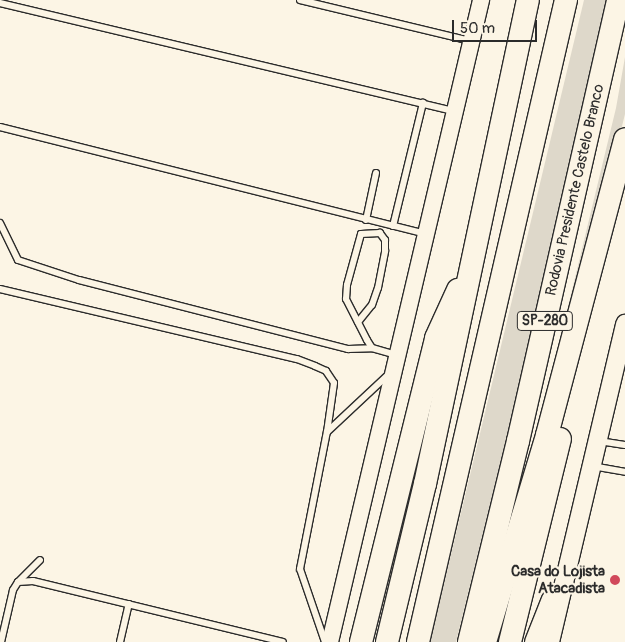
<!DOCTYPE html>
<style>
body{margin:0}
#map{position:relative;width:625px;height:642px;overflow:hidden;background:#fcf5e5;font-family:Pangolin,sans-serif}
div>[style]{position:absolute}
.green>*{inset:0;background:#ded8ca}
.roads{filter:drop-shadow(1px 0 #2b2b2b) drop-shadow(-1px 0 #2b2b2b) drop-shadow(0 1px #2b2b2b) drop-shadow(0 -1px #2b2b2b)}
.service>*{height:6px;margin:-3px;padding:0 3px;transform-origin:3px;border-radius:3px;background:#fcf5e5}
.tertiary>*{height:16px;margin:-8px;padding:0 8px;transform-origin:8px;border-radius:8px;background:#fcf5e5}
.secondary>*{height:18px;margin:-9px;padding:0 9px;transform-origin:9px;border-radius:9px;background:#fcf5e5}
.motorway>*{height:22px;margin:-11px;padding:0 11px;transform-origin:11px;border-radius:11px;background:#fcf5e5}
.dots>*{width:14px;height:14px;translate:-50% -50%;box-sizing:border-box;border:2px solid #fcf5e5;border-radius:50%}
span{translate:-50% -50%;white-space:nowrap;text-align:center;line-height:1.15;-webkit-text-stroke:4px #fcf5e5;paint-order:stroke}
.shield-label span{padding:1px 4px;background:#fcf5e5;border:1px solid;border-radius:4px;-webkit-text-stroke-width:0}
.shield-label{font-size:14px;color:#2b2b2b;font-weight:700}
.street-label{font-size:15px;color:#2b2b2b}
.poi-label{font-size:15px;color:#2b2b2b;font-weight:700}
.right{translate:-100% -50%;text-align:right}
.scale{position:absolute;left:452px;top:20px;width:85px;height:22px;box-sizing:border-box;border:2px solid #2b2b2b;border-top:0;padding-left:6px;font-size:15px;line-height:18px;white-space:nowrap;color:#2b2b2b;-webkit-text-stroke:4px #fcf5e5;paint-order:stroke}
</style>
<div id="map">
<div class="green">
<div style="clip-path:polygon(584px 0,611px 0,545px 281px,456px 642px,430px 642px)"></div>
<div style="clip-path:polygon(625px 57px,625px 114px,584px 281px,531px 460px,616px 108px)"></div>
</div>
<div class="roads">
<div class="service">
<div style="left:300px;top:0;width:176px;rotate:13.5deg"></div>
<div style="left:0;top:3px;width:467px;rotate:13.4deg"></div>
<div style="left:0;top:127px;width:439px;rotate:14.1deg"></div>
<div style="left:366px;top:220px;width:48px;rotate:-78deg"></div>
<div style="left:0;top:223px;width:41px;rotate:64.1deg"></div>
<div style="left:18px;top:260px;width:64px;rotate:18.2deg"></div>
<div style="left:79px;top:280px;width:278px;rotate:14.4deg"></div>
<div style="left:348px;top:349px;width:24px;rotate:-2deg"></div>
<div style="left:372px;top:348px;width:25px;rotate:16deg"></div>
<div style="left:393px;top:226px;width:127px;rotate:-76.3deg"></div>
<div style="left:0;top:289px;width:305px;rotate:13.3deg"></div>
<div style="left:297px;top:359px;width:19px;rotate:21deg"></div>
<div style="left:315px;top:366px;width:12px;rotate:24deg"></div>
<div style="left:326px;top:371px;width:14px;rotate:56deg"></div>
<div style="left:334px;top:383px;width:49px;rotate:98.1deg"></div>
<div style="left:358px;top:322px;width:22px;rotate:-51deg"></div>
<div style="left:372px;top:305px;width:18px;rotate:-71deg"></div>
<div style="left:378px;top:288px;width:38px;rotate:-79deg"></div>
<div style="left:385px;top:251px;width:11px;rotate:-90deg"></div>
<div style="left:385px;top:240px;width:9px;rotate:-126deg"></div>
<div style="left:380px;top:233px;width:19px;rotate:177deg"></div>
<div style="left:361px;top:234px;width:53px;rotate:105.4deg"></div>
<div style="left:347px;top:285px;width:14px;rotate:94deg"></div>
<div style="left:346px;top:299px;width:46px;rotate:62.9deg"></div>
<div style="left:367px;top:340px;width:9px;rotate:58deg"></div>
<div style="left:599px;top:441px;width:26px;rotate:9deg"></div>
<div style="left:592px;top:466px;width:34px;rotate:10deg"></div>
<div style="left:18px;top:582px;width:31px;rotate:-45deg"></div>
<div style="left:1px;top:642px;width:53px;rotate:-77deg"></div>
<div style="left:13px;top:590px;width:9px;rotate:-58deg"></div>
<div style="left:18px;top:582px;width:15px;rotate:-4deg"></div>
<div style="left:33px;top:581px;width:257px;rotate:13.7deg"></div>
<div style="left:120px;top:642px;width:39px;rotate:-77deg"></div>
<div style="left:325px;top:642px;width:77px;rotate:-108.9deg"></div>
<div style="left:300px;top:569px;width:140px;rotate:-78.9deg"></div>
<div style="left:327px;top:432px;width:86px;rotate:-43.1deg"></div>
</div>
<div class="tertiary">
<div style="left:330px;top:642px;width:660px;rotate:-76.76deg"></div>
</div>
<div class="secondary">
<div style="left:534px;top:642px;width:46px;rotate:-68.4deg"></div>
<div style="left:550px;top:642px;width:327px;rotate:-76.7deg"></div>
</div>
<div class="motorway">
<div style="left:361px;top:642px;width:313px;rotate:-76.1deg"></div>
<div style="left:436px;top:338px;width:53px;rotate:-65.4deg"></div>
<div style="left:387px;top:642px;width:163px;rotate:-76.5deg"></div>
<div style="left:425px;top:484px;width:495px;rotate:-78deg"></div>
<div style="left:418px;top:642px;width:659px;rotate:-77.02deg"></div>
<div style="left:469px;top:642px;width:207px;rotate:-76.3deg"></div>
<div style="left:518px;top:441px;width:452px;rotate:-77.2deg"></div>
<div style="left:485px;top:642px;width:216px;rotate:-73.3deg"></div>
<div style="left:547px;top:435px;width:306px;rotate:-75.2deg"></div>
<div style="left:510px;top:642px;width:209px;rotate:-76.2deg"></div>
</div>
</div>
<div class="dots">
<div style="left:615px;top:580px;background:#d1495b"></div>
</div>
<div class="shield-label">
<span style="left:545px;top:321px">SP-280</span>
</div>
<div class="street-label">
<span style="left:575px;top:190px;rotate:-77deg">Rodovia Presidente Castelo Branco</span>
</div>
<div class="poi-label">
<span class="right" style="left:605px;top:580px">Casa do Lojista<br>Atacadista</span>
</div>
<div class="scale">50 m</div>
</div>
